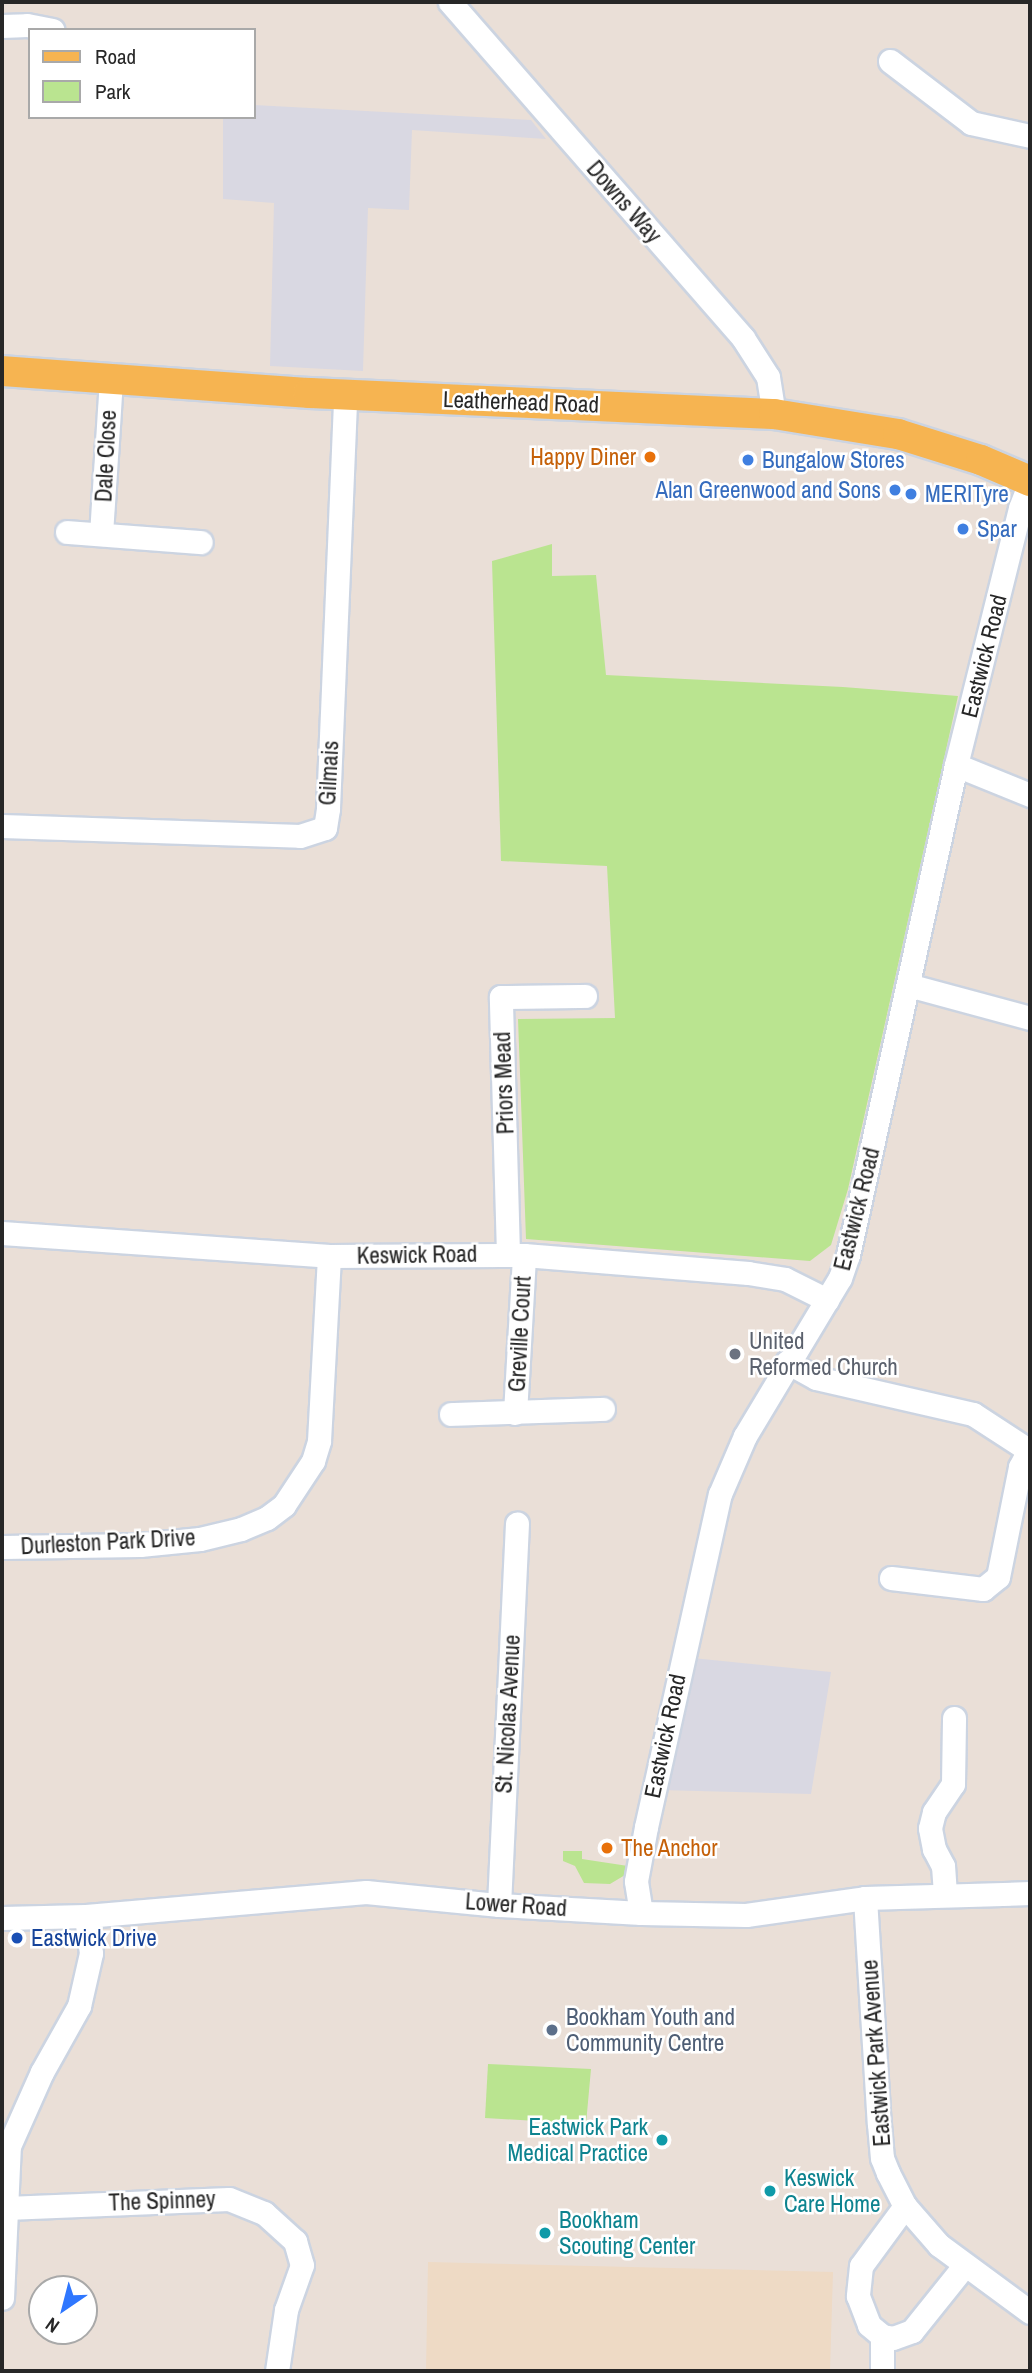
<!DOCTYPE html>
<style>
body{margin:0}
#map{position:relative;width:1032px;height:2373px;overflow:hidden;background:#eadfd7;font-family:"Archivo Narrow",sans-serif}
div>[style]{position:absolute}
.industrial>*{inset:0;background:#d9d8e2}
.education>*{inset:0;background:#eedac5}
.green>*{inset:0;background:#bae490}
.roads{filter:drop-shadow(2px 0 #ccd4e1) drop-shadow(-2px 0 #ccd4e1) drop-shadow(0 2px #ccd4e1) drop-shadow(0 -2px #ccd4e1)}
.minor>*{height:23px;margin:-11.5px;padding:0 11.5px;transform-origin:11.5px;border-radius:11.5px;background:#fff}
.major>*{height:30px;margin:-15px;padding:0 15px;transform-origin:15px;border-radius:15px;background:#f6b451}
.dots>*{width:19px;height:19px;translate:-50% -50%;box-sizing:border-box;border:4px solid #fff;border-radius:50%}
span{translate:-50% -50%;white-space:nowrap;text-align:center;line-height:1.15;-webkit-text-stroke:5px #fff;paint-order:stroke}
.street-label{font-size:23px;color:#272727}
.food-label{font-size:23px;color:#c56008}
.right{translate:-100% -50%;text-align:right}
.left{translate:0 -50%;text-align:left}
.shop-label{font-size:23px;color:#366cbe}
.worship-label{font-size:23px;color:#5b616d}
.transit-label{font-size:23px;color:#164399}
.service-label{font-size:23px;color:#4e5e75}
.culture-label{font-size:23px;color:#0d838f}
.frame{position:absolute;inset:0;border:4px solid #272727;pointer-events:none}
.legend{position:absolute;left:28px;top:28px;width:228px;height:91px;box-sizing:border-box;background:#fff;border:2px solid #a9a9a9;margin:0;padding:9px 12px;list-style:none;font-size:21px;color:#272727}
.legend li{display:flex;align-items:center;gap:14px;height:35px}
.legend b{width:35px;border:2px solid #a9a9a9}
.north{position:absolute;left:28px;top:2275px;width:70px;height:70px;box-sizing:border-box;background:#fff;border:2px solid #a9a9a9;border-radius:50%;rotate:215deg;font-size:19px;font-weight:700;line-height:28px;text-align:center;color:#272727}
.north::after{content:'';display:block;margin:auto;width:24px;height:32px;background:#2f77ff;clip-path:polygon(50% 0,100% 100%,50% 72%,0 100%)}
</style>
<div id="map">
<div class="industrial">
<div style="clip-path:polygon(254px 105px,531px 120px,546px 139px,412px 130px,409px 210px,368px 208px,363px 371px,270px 366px,274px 203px,223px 199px,223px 117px,254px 117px)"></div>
<div style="clip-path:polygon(683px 1657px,831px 1672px,811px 1794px,660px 1790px)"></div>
</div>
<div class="education">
<div style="clip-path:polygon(428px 2262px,833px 2272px,830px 2371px,426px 2371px)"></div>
</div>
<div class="green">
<div style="clip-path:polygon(552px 544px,552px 576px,596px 575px,606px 675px,843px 687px,958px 696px,848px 1189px,831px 1245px,810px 1261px,526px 1239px,518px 1019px,615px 1018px,607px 866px,501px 861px,492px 561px)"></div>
<div style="clip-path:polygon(563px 1851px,582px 1851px,582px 1859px,628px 1866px,625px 1875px,610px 1884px,584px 1883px,575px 1866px,563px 1861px)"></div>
<div style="clip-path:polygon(488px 2064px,591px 2069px,586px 2124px,485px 2118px)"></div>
</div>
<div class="roads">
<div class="minor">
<div style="left:450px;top:2px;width:446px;rotate:48.9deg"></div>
<div style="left:743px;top:338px;width:46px;rotate:57.3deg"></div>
<div style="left:768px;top:377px;width:37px;rotate:81deg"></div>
<div style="left:2px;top:26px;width:25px;rotate:-2deg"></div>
<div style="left:27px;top:25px;width:26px;rotate:11deg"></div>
<div style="left:890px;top:61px;width:102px;rotate:37.4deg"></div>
<div style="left:971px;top:123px;width:60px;rotate:12.4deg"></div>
<div style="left:67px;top:532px;width:134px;rotate:4.3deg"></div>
<div style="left:101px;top:534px;width:155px;rotate:-86.3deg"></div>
<div style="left:956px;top:765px;width:80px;rotate:22.1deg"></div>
<div style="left:2px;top:826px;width:298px;rotate:1.9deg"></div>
<div style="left:300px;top:836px;width:26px;rotate:-18deg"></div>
<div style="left:325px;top:828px;width:20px;rotate:-81deg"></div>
<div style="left:328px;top:808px;width:413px;rotate:-87.6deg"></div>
<div style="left:908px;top:985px;width:126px;rotate:15.1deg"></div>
<div style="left:2px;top:1233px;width:328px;rotate:4deg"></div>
<div style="left:329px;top:1256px;width:195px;rotate:-0.3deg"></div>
<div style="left:524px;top:1255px;width:225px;rotate:4.6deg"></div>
<div style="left:748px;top:1273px;width:37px;rotate:9deg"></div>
<div style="left:785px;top:1279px;width:47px;rotate:26.6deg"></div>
<div style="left:508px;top:1254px;width:257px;rotate:-91.6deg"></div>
<div style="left:501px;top:997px;width:84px;rotate:-0.7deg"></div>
<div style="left:787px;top:1362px;width:33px;rotate:29deg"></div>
<div style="left:816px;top:1378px;width:161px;rotate:12.9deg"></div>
<div style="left:973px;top:1414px;width:68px;rotate:33deg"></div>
<div style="left:515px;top:1413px;width:158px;rotate:-86.7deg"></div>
<div style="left:451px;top:1414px;width:152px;rotate:-1.9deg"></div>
<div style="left:2px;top:1547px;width:138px;rotate:-0.8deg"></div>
<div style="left:140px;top:1545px;width:60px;rotate:-5.7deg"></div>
<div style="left:200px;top:1539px;width:42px;rotate:-13.7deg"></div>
<div style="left:241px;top:1529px;width:28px;rotate:-23deg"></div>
<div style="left:267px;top:1518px;width:21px;rotate:-37deg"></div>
<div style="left:284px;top:1505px;width:53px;rotate:-56.6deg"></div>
<div style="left:313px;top:1461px;width:21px;rotate:-73deg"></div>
<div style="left:319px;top:1441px;width:185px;rotate:-86.9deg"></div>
<div style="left:891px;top:1578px;width:93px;rotate:6.8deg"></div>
<div style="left:983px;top:1589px;width:19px;rotate:-39deg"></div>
<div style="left:998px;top:1577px;width:112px;rotate:-78.7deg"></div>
<div style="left:1020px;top:1467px;width:19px;rotate:-62deg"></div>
<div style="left:945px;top:1894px;width:28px;rotate:-94deg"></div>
<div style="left:943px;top:1866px;width:19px;rotate:-118deg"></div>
<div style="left:934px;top:1849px;width:21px;rotate:-101deg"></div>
<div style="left:930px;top:1828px;width:16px;rotate:-76deg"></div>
<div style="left:934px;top:1812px;width:34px;rotate:-56deg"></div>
<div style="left:953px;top:1784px;width:66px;rotate:-89.1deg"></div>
<div style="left:865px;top:1898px;width:226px;rotate:86.5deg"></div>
<div style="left:879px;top:2124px;width:34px;rotate:85deg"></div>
<div style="left:882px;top:2158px;width:16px;rotate:68deg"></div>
<div style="left:888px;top:2173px;width:37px;rotate:63deg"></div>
<div style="left:905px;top:2206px;width:52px;rotate:48.9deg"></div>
<div style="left:939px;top:2245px;width:113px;rotate:36.4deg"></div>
<div style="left:499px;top:1905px;width:382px;rotate:-87.3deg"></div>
<div style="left:641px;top:1913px;width:32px;rotate:-99deg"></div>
<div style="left:636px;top:1881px;width:55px;rotate:-79.5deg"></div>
<div style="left:646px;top:1827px;width:341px;rotate:-77.5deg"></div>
<div style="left:720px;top:1494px;width:63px;rotate:-66.7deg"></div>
<div style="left:745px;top:1436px;width:184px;rotate:-59deg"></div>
<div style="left:840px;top:1278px;width:24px;rotate:-71deg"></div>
<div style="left:848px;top:1255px;width:502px;rotate:-77.57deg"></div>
<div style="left:956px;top:765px;width:265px;rotate:-76deg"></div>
<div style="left:1020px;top:508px;width:28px;rotate:-69deg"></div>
<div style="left:2px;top:1918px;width:84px;rotate:-1.4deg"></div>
<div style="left:86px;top:1916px;width:281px;rotate:-4.9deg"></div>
<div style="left:366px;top:1892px;width:134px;rotate:5.6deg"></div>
<div style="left:499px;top:1905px;width:142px;rotate:3.2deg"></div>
<div style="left:641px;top:1913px;width:105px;rotate:1.1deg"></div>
<div style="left:746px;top:1915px;width:120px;rotate:-8.1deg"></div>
<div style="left:865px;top:1898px;width:165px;rotate:-1.7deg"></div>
<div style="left:905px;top:2206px;width:74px;rotate:126.3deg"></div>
<div style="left:861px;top:2266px;width:30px;rotate:96deg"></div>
<div style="left:858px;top:2296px;width:31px;rotate:69deg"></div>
<div style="left:869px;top:2325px;width:17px;rotate:40deg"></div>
<div style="left:882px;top:2336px;width:11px;rotate:10deg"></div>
<div style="left:893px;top:2338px;width:20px;rotate:-20deg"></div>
<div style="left:912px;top:2331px;width:83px;rotate:-51.3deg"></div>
<div style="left:6px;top:2208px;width:223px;rotate:-2.3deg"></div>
<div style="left:229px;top:2199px;width:38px;rotate:22deg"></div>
<div style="left:264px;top:2213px;width:42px;rotate:42.1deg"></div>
<div style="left:295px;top:2241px;width:25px;rotate:74deg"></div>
<div style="left:302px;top:2265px;width:48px;rotate:109.6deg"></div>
<div style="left:286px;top:2310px;width:62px;rotate:98.4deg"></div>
<div style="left:2px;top:2298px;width:152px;rotate:-87.4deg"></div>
<div style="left:9px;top:2146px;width:81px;rotate:-66deg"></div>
<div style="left:42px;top:2072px;width:76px;rotate:-60.7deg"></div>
<div style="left:79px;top:2006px;width:54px;rotate:-77.2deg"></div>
<div style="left:91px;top:1953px;width:37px;rotate:-98deg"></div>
<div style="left:882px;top:2336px;width:35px;rotate:90deg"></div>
</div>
<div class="major">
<div style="left:2px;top:371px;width:308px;rotate:4.1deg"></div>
<div style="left:309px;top:393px;width:465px;rotate:2.6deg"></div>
<div style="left:774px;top:414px;width:126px;rotate:9.2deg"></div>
<div style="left:898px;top:434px;width:87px;rotate:17.4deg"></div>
<div style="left:981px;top:460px;width:53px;rotate:23.2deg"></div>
</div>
</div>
<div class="dots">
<div style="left:650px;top:457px;background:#e8710a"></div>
<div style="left:748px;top:460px;background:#3f7fe0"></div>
<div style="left:895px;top:490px;background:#3f7fe0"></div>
<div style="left:911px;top:494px;background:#3f7fe0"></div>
<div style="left:963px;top:529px;background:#3f7fe0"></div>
<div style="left:735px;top:1354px;background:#6b7280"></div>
<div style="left:607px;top:1848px;background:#e8710a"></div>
<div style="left:17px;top:1938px;background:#1a4fb4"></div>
<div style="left:552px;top:2030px;background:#5c6f8a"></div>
<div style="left:662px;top:2140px;background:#0f9aa8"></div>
<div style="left:770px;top:2191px;background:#0f9aa8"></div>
<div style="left:545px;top:2233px;background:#0f9aa8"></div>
</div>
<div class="street-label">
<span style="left:624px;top:202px;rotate:49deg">Downs Way</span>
<span style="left:521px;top:402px;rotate:2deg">Leatherhead Road</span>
<span style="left:106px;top:456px;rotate:-87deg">Dale Close</span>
<span style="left:984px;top:656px;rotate:-76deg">Eastwick Road</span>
<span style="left:329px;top:773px;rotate:-87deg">Gilmais</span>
<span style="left:504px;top:1083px;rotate:-92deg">Priors Mead</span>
<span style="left:857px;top:1209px;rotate:-76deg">Eastwick Road</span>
<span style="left:417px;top:1255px;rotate:-1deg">Keswick Road</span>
<span style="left:520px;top:1334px;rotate:-87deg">Greville Court</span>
<span style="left:108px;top:1542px;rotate:-3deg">Durleston Park Drive</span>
<span style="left:508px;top:1714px;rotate:-87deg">St. Nicolas Avenue</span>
<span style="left:665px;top:1736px;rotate:-78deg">Eastwick Road</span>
<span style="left:516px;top:1905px;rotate:4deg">Lower Road</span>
<span style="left:876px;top:2053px;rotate:-94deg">Eastwick Park Avenue</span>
<span style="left:162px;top:2201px;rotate:-2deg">The Spinney</span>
</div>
<div class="food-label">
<span class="right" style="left:636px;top:457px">Happy Diner</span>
<span class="left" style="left:621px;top:1848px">The Anchor</span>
</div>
<div class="shop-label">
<span class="left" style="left:762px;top:460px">Bungalow Stores</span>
<span class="right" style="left:881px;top:490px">Alan Greenwood and Sons</span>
<span class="left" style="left:925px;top:494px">MERITyre</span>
<span class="left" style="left:977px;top:529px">Spar</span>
</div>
<div class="worship-label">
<span class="left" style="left:749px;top:1354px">United<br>Reformed Church</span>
</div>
<div class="transit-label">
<span class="left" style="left:31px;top:1938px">Eastwick Drive</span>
</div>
<div class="service-label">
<span class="left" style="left:566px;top:2030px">Bookham Youth and<br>Community Centre</span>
</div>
<div class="culture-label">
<span class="right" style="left:648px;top:2140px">Eastwick Park<br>Medical Practice</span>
<span class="left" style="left:784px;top:2191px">Keswick<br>Care Home</span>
<span class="left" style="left:559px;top:2233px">Bookham<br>Scouting Center</span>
</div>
<div class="frame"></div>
<ul class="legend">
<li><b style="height:9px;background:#f6b451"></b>Road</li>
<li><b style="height:19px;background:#bae490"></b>Park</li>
</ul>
<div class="north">N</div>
</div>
